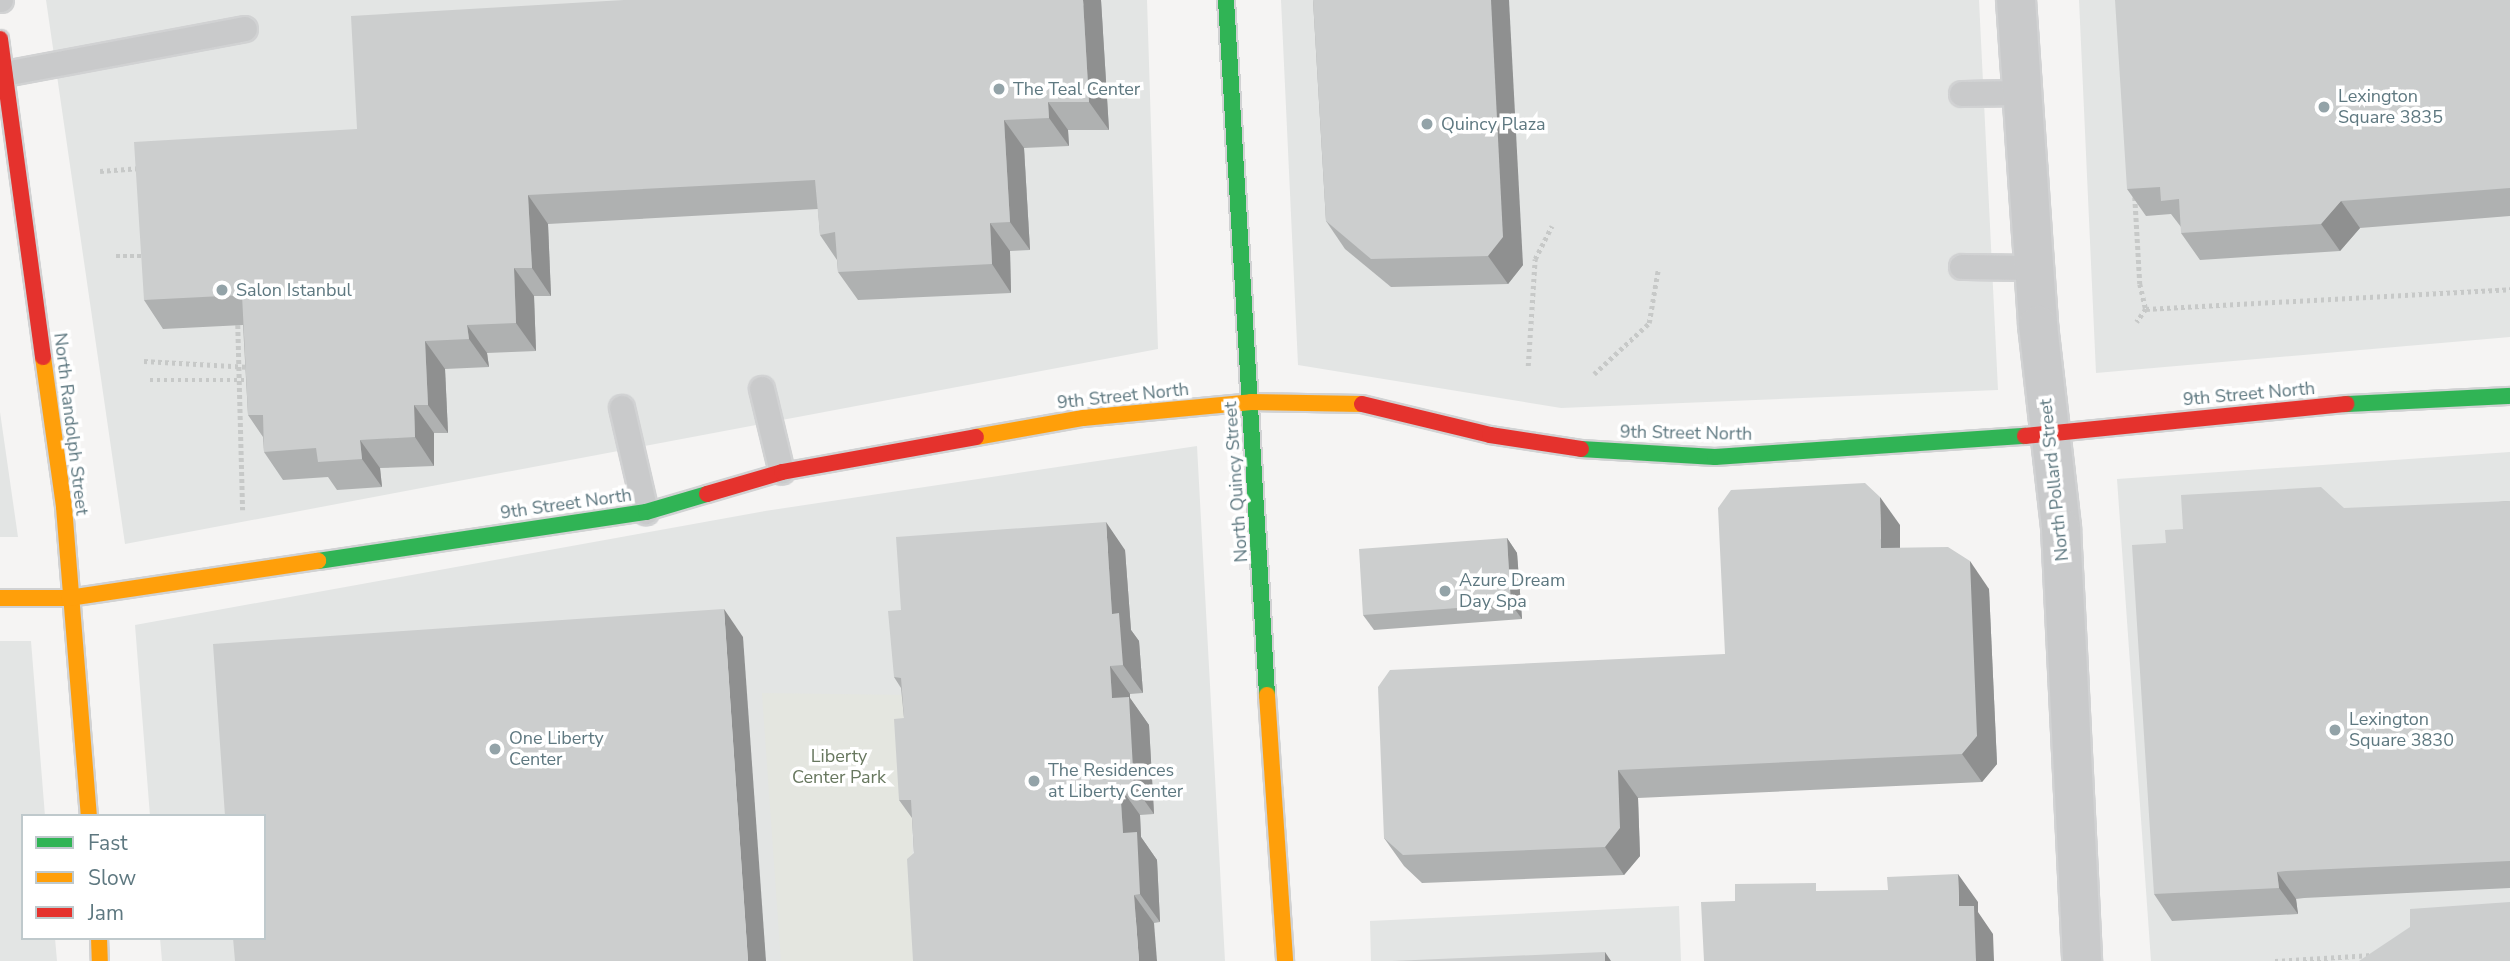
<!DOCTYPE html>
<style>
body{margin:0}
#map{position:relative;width:2510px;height:961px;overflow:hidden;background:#f5f4f3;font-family:"Nunito Sans",sans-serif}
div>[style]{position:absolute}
.built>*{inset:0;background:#e3e5e4}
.green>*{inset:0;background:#e4e6e0}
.path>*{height:4.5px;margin-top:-2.25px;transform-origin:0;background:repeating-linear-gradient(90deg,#c7c9c8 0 3.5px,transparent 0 7px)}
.roads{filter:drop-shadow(2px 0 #d1d2d3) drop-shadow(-2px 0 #d1d2d3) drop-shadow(0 2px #d1d2d3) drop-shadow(0 -2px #d1d2d3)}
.lane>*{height:24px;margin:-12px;padding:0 12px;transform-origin:12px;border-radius:12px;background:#c9cacb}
.street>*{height:38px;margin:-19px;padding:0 19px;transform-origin:19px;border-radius:19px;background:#c9cacb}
.fast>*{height:16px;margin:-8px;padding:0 8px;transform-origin:8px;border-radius:8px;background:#30b455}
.slow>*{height:16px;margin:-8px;padding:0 8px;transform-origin:8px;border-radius:8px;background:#ff9f0a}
.jam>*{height:16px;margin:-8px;padding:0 8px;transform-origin:8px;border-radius:8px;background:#e5322d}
.wall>*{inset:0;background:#afb1b1}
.shaded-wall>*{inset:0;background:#8f9090}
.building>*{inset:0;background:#cccece}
.dots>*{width:19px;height:19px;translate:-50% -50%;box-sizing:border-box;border:4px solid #fff;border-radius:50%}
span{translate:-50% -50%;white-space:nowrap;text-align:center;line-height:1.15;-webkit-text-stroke:7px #fff;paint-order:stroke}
.poi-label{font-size:18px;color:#5e7880}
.left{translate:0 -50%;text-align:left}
.street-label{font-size:18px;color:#5e7880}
.park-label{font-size:18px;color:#67775e}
.legend{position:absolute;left:21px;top:814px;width:245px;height:126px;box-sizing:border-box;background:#fff;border:2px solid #bfc9cc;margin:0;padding:9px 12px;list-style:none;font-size:21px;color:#5e7880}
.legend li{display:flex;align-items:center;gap:14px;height:35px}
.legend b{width:35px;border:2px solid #bfc9cc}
</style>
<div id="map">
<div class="built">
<div style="clip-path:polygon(46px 0,1147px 0,1158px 349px,125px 544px)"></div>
<div style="clip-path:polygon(1281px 0,1979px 0,1998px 390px,1561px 408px,1298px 365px)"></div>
<div style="clip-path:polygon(2079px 0,2510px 0,2510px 337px,2096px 373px)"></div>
<div style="clip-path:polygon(0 412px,18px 537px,0 537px)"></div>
<div style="clip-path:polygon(1197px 446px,1225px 961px,162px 961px,160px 938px,264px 938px,264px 816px,150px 816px,135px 625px,765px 511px)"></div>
<div style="clip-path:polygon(2510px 452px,2510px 961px,2151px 961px,2117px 479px)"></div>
<div style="clip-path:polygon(0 641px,31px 641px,45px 816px,23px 816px,23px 938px,55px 938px,57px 961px,0 961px)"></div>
<div style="clip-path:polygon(1679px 906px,1681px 961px,1371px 961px,1370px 921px)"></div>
</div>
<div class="green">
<div style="clip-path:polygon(762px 693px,910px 695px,914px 961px,781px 961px)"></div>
</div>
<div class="path">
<div style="left:100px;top:171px;width:41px;rotate:-4.2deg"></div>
<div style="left:2135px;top:197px;width:87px;rotate:86.7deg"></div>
<div style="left:2140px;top:284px;width:26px;rotate:77deg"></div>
<div style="left:2146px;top:309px;width:16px;rotate:125deg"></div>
<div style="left:116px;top:256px;width:31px"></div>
<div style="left:2146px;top:309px;width:365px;rotate:-3.1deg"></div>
<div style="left:238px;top:325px;width:185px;rotate:88.5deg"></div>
<div style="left:144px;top:361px;width:106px;rotate:3.2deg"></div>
<div style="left:1528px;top:366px;width:107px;rotate:-86.3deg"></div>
<div style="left:1535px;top:259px;width:37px;rotate:-63deg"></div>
<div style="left:1594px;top:374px;width:75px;rotate:-42.8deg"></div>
<div style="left:1649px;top:323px;width:54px;rotate:-80.4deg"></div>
<div style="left:150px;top:380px;width:100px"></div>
<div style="left:2275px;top:961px;width:97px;rotate:-3.5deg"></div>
</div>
<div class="roads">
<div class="lane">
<div style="left:0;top:0;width:1px"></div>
<div style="left:5px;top:74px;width:244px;rotate:-10.6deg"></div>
<div style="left:1962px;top:94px;width:58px;rotate:-1deg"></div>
<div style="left:1962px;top:267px;width:72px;rotate:0.8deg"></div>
<div style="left:762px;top:389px;width:85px;rotate:76.5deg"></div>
<div style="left:622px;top:408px;width:107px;rotate:77deg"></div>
</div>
<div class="street">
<div style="left:2016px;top:0;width:326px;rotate:86.1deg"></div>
<div style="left:2038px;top:325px;width:204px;rotate:83.5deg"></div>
<div style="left:2061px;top:528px;width:434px;rotate:87.2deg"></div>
</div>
<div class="fast">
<div style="left:1226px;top:0;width:696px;rotate:86.62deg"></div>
<div style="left:2346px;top:404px;width:164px;rotate:-2.8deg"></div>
<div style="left:1581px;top:449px;width:134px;rotate:3.4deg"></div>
<div style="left:1715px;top:457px;width:311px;rotate:-3.9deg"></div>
<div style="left:318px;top:561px;width:332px;rotate:-8.5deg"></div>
<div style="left:646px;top:512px;width:64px;rotate:-16.4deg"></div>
</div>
<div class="slow">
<div style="left:43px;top:357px;width:151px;rotate:82deg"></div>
<div style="left:64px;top:507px;width:310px;rotate:85.4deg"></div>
<div style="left:976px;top:437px;width:109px;rotate:-10.1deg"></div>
<div style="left:1083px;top:418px;width:169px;rotate:-5.4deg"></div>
<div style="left:1251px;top:402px;width:111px;rotate:1deg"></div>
<div style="left:0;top:598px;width:69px"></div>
<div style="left:69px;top:598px;width:252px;rotate:-8.5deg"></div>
<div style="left:1267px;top:695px;width:267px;rotate:86.1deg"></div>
<div style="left:99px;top:938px;width:23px;rotate:88deg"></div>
</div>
<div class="jam">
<div style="left:0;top:39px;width:321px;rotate:82.3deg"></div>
<div style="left:1362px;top:404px;width:132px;rotate:13.6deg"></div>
<div style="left:1490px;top:435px;width:92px;rotate:8.7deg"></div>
<div style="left:2025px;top:436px;width:323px;rotate:-5.7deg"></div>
<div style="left:707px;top:494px;width:78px;rotate:-16.3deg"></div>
<div style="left:782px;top:472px;width:197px;rotate:-10.2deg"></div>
</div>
</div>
<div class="wall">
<div style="clip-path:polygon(1101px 0,1109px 130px,1068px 130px,1069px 146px,1024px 148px,1030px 250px,1010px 251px,1011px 293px,858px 300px,838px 272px,837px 260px,820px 235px,818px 209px,548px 224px,551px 296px,534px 296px,536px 351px,487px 353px,489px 367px,445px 369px,448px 433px,434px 433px,434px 466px,380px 468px,382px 487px,337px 490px,328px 477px,283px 480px,264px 452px,263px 437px,248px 415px,243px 325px,163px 329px,144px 300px)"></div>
<div style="clip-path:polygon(1313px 0,1523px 265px,1508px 284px,1391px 287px,1345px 249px,1326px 221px)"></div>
<div style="clip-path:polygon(2510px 0,2510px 216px,2360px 228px,2340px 251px,2200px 260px,2181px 233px,2181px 227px,2171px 214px,2146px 216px,2127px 189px)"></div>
<div style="clip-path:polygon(2510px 501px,2510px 888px,2304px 898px,2296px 899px,2298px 914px,2172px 921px,2154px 894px,2166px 543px,2183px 529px)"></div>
<div style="clip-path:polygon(1900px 525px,1900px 548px,1989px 589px,1997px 764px,1982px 782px,1638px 798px,1640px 856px,1624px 875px,1422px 883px,1404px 866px,1384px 838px,1725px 654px)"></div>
<div style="clip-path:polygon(1507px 538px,1517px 553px,1522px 619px,1374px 630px,1363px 615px)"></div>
<div style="clip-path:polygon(1125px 550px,1131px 630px,1139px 641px,1143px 693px,1130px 694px,1130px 698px,1149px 725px,1154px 814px,1140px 815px,1141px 837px,1157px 860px,1160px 922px,1154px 923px,914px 853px,912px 818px,899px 800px,904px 718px,901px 688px,894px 677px,901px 610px)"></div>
</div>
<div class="shaded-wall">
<div style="clip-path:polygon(1083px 0,1101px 0,1109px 130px,1089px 102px)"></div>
<div style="clip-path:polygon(1491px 0,1509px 0,1523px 265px,1508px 284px,1488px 256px)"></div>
<div style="clip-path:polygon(1048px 102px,1068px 130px,1069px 146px,1049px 118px)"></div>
<div style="clip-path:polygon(1004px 120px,1024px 148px,1030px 250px,1010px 222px)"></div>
<div style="clip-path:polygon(528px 195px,548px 224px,551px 296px,532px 268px)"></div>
<div style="clip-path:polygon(2341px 201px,2360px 228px,2340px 251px,2321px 224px)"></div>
<div style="clip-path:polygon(990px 223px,1010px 251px,1011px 293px,992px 264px)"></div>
<div style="clip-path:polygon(514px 268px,534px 296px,536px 351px,516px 323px)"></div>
<div style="clip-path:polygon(467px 325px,487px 353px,489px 367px,469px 339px)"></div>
<div style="clip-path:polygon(425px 341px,445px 369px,448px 433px,428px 405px)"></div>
<div style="clip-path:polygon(414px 405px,434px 433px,434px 466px,415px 437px)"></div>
<div style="clip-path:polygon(360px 440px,380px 468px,382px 487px,362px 459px)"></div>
<div style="clip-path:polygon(1880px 497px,1900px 525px,1900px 576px,1881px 548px)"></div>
<div style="clip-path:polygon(1106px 522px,1125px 550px,1131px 630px,1139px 641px,1143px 693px,1123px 665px,1112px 614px)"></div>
<div style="clip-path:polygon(1507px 538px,1517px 553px,1522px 619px,1511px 604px)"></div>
<div style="clip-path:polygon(1970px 561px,1989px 589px,1997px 764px,1982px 782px,1962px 754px)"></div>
<div style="clip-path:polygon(724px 609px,743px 637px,766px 961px,748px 961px)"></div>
<div style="clip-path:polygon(1110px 666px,1130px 694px,1130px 698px,1149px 725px,1154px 814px,1134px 786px,1112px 698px)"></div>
<div style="clip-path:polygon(1618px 770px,1638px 798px,1640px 856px,1624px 875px,1605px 847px)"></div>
<div style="clip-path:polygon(1120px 787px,1140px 815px,1141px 837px,1157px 860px,1160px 922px,1140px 894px,1123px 833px)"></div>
<div style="clip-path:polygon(2277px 872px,2296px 899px,2298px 914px,2279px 888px)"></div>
<div style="clip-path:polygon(1958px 874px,1978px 902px,1978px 912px,1993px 934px,1994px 961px,1976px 961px,1959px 906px)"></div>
<div style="clip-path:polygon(1134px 895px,1154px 923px,1157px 961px,1139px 961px)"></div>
<div style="clip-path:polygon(1605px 952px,1611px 961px,1605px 961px)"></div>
</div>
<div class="building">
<div style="clip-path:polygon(624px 0,1083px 0,1089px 102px,1048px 102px,1049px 118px,1004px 120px,1010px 222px,990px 223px,992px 264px,838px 272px,835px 232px,820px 235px,815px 180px,528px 195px,532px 268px,514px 268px,516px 323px,467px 325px,469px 339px,425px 341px,428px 405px,414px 405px,415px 437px,360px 440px,362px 459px,318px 462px,316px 448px,264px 452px,263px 415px,248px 415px,242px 295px,144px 300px,134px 142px,357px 129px,351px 16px)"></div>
<div style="clip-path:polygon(1313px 0,1491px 0,1503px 237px,1488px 256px,1371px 259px,1326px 221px)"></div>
<div style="clip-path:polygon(2115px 0,2510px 0,2510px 188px,2341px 201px,2321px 224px,2181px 233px,2179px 199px,2161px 201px,2160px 187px,2127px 189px)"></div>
<div style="clip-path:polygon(1865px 483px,1880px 497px,1881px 548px,1948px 547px,1970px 561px,1977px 736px,1962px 754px,1618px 770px,1620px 828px,1605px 847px,1403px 855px,1384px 838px,1378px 687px,1390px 670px,1725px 654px,1718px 508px,1731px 490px)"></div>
<div style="clip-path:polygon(2321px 487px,2344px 508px,2510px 501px,2510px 861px,2286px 871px,2277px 872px,2279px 888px,2154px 894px,2132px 545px,2166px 543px,2165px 530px,2183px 529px,2181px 495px)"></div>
<div style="clip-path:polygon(1106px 522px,1112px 614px,1119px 613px,1123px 665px,1110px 666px,1112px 698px,1129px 697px,1134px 786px,1120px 787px,1123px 833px,1137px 832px,1140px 894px,1134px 895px,1139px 961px,913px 961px,907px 859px,914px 853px,911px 800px,899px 800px,894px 719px,904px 718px,901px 678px,894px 677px,888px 611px,901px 610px,896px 537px)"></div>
<div style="clip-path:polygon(1507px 538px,1511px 604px,1363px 615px,1359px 549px)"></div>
<div style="clip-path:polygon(724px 609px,748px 961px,235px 961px,233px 938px,264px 938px,264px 816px,225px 816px,213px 644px)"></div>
<div style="clip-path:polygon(1958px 874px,1959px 906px,1974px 906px,1976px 961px,1704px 961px,1701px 902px,1735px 901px,1735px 884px,1816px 883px,1816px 891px,1888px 890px,1887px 877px)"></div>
<div style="clip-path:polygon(2510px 902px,2510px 961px,2359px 961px,2410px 927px,2410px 909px)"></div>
<div style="clip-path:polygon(1605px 952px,1605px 961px,1392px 961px)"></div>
</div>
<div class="dots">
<div style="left:999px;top:89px;background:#93a3a8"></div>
<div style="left:2324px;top:107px;background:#93a3a8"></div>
<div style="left:1427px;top:124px;background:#93a3a8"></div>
<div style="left:222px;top:290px;background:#93a3a8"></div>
<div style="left:1445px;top:591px;background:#93a3a8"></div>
<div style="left:2335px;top:730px;background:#93a3a8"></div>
<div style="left:495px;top:749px;background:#93a3a8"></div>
<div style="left:1034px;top:781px;background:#93a3a8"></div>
</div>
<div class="poi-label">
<span class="left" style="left:1013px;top:89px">The Teal Center</span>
<span class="left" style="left:2338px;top:107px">Lexington<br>Square 3835</span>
<span class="left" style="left:1441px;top:124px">Quincy Plaza</span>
<span class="left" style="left:236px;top:290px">Salon Istanbul</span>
<span class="left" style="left:1459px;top:591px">Azure Dream<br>Day Spa</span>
<span class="left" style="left:2349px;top:730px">Lexington<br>Square 3830</span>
<span class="left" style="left:509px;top:749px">One Liberty<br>Center</span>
<span class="left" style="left:1048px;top:781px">The Residences<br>at Liberty Center</span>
</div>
<div class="street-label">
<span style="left:2249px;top:394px;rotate:-5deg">9th Street North</span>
<span style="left:1123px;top:396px;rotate:-6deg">9th Street North</span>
<span style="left:71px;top:424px;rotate:83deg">North Randolph Street</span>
<span style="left:1686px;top:433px;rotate:1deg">9th Street North</span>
<span style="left:2054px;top:480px;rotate:-96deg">North Pollard Street</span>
<span style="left:1236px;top:482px;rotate:-94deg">North Quincy Street</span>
<span style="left:566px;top:504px;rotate:-8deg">9th Street North</span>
</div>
<div class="park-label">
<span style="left:839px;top:767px">Liberty<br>Center Park</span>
</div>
<ul class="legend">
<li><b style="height:9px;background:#30b455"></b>Fast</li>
<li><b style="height:9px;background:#ff9f0a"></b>Slow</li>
<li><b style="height:9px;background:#e5322d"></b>Jam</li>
</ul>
</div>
